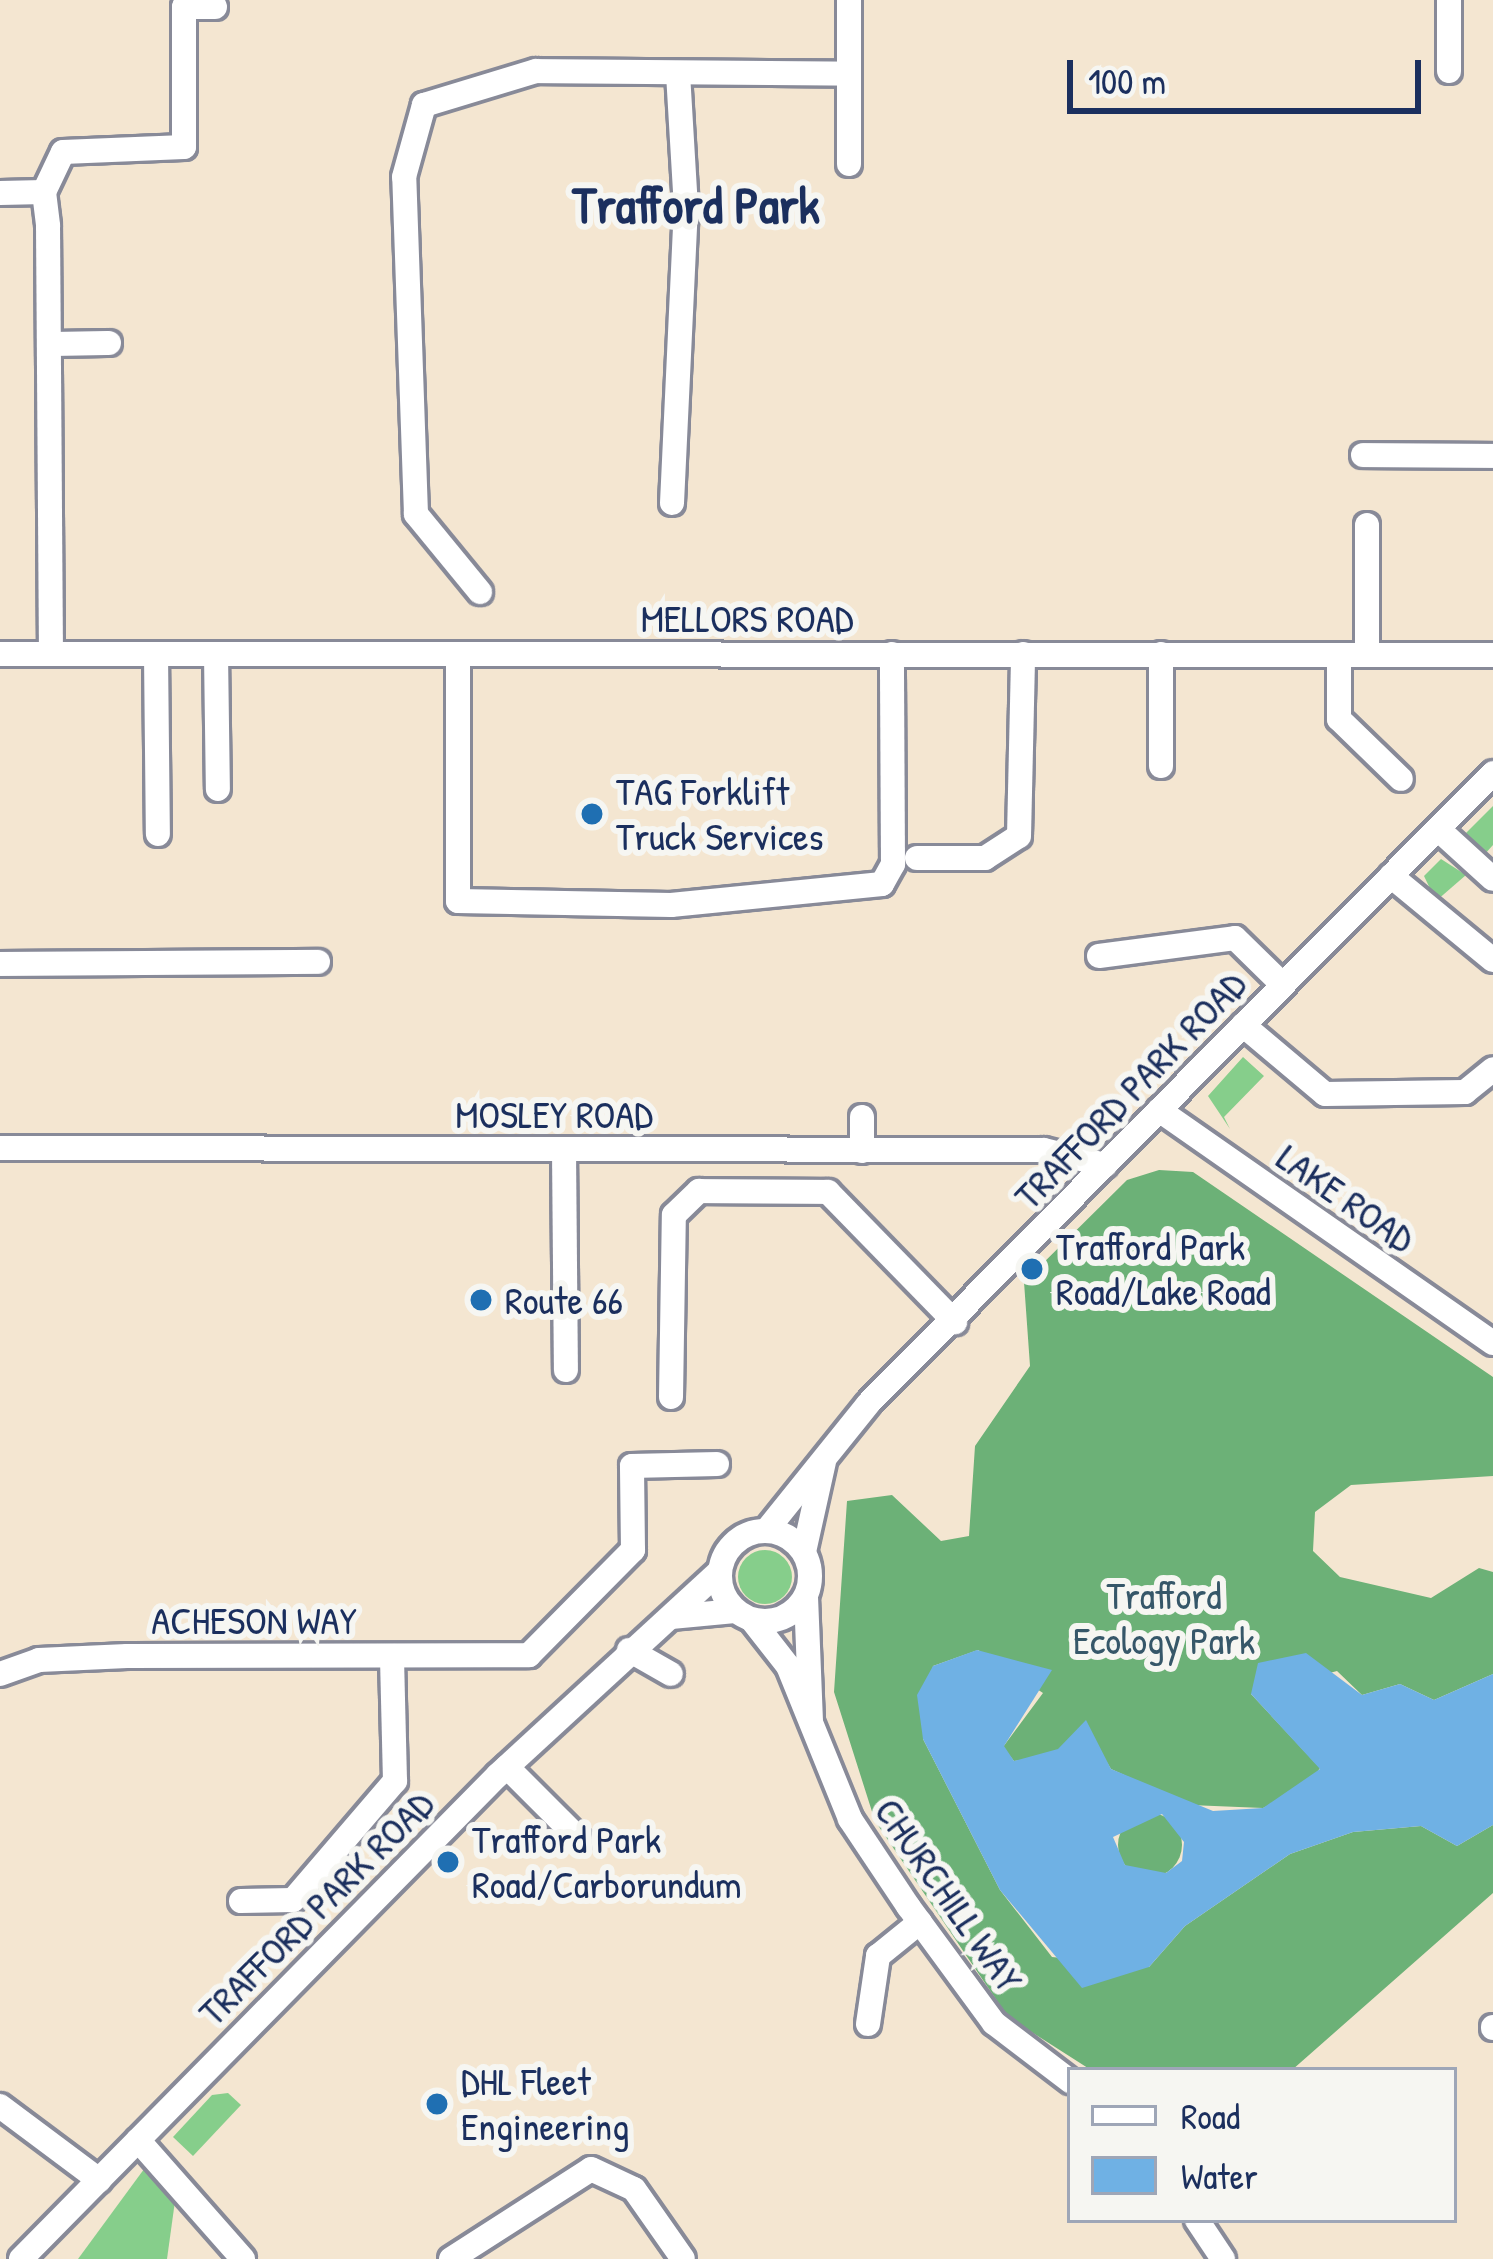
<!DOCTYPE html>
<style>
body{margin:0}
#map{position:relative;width:1493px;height:2259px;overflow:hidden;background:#f4e6d1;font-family:"Patrick Hand",sans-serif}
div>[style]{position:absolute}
.green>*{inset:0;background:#86ce8b}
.round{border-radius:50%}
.forest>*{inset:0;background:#6cb177}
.water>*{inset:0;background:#6fb1e4}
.roads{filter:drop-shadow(3px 0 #888a98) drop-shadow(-3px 0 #888a98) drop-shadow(0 3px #888a98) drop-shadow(0 -3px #888a98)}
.minor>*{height:24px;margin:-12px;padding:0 12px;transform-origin:12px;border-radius:12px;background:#fff}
.minor>.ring{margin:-12px;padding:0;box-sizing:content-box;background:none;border:24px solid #fff;border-radius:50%}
.dots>*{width:33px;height:33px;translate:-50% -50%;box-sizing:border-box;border:6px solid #f6f6f2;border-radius:50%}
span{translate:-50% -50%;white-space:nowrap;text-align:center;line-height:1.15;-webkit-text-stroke:12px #f6f6f2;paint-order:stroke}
.street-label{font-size:39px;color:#1b2f5e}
.poi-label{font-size:39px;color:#1b2f5e}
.left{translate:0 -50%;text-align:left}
.park-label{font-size:39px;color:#365769}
.district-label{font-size:51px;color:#1b2f5e;font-weight:700}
.legend{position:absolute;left:1067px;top:2067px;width:390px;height:156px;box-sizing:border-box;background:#f6f6f2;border:3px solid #9ea6b7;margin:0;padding:15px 21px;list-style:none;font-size:36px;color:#1b2f5e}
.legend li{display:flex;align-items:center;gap:24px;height:60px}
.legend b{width:60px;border:3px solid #9ea6b7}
.scale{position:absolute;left:1067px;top:60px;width:354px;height:54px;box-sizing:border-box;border:6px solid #1b2f5e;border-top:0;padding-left:15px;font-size:36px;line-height:42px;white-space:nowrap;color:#1b2f5e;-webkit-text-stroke:9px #f6f6f2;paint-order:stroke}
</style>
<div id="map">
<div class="green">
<div style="clip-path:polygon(1493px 806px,1493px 845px,1484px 855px,1464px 835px)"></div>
<div style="clip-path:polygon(1441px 859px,1466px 875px,1436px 901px,1424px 876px)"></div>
<div style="clip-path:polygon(1243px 1057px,1264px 1076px,1224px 1117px,1230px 1129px,1208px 1096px)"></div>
<div class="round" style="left:738px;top:1550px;width:54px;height:54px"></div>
<div style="clip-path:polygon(228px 2093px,241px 2105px,193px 2156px,173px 2137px,212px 2095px)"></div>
<div style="clip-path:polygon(147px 2165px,175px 2201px,167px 2259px,78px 2259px)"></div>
</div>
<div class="forest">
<div style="clip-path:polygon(1159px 1170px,1193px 1172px,1493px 1377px,1493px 1476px,1351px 1485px,1315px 1512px,1313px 1551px,1340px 1577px,1431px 1598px,1479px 1568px,1493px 1572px,1493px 1674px,1434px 1700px,1400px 1684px,1362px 1695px,1337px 1671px,1251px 1694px,1320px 1768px,1306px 1788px,1263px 1808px,1190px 1805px,1111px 1769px,1100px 1751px,1014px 1761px,1003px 1747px,1043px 1693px,978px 1650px,933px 1666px,923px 1739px,1000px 1890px,1052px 1957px,1149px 1967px,1185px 1926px,1290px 1854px,1353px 1832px,1421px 1826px,1457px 1846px,1493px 1825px,1493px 1893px,1292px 2070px,1091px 2070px,1008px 2017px,875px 1821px,834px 1692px,847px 1501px,892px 1495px,941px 1541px,969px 1536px,975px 1446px,1030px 1366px,1024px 1282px,1127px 1180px)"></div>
<div class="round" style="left:1118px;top:1813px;width:64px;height:64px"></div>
</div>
<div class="water">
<div style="clip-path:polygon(evenodd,977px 1650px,1052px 1670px,1004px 1746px,1014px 1761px,1058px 1749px,1086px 1720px,1111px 1769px,1213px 1811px,1263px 1808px,1320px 1769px,1251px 1694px,1258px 1663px,1306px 1653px,1362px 1695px,1400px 1684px,1434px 1700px,1493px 1674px,1493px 1825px,1457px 1846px,1421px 1826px,1353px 1832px,1290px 1854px,1185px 1926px,1149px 1967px,1082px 1988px,1000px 1890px,923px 1739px,917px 1695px,933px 1666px,977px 1650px,1162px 1814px,1184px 1842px,1182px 1861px,1166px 1873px,1125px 1865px,1113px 1837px,1162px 1814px)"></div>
</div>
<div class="roads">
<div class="minor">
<div style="left:849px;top:0;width:164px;rotate:90deg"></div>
<div style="left:1449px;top:71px;width:71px;rotate:-90deg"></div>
<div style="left:44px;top:192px;width:44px;rotate:-64.6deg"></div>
<div style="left:63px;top:152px;width:121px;rotate:-2.4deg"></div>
<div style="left:184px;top:147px;width:140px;rotate:-90deg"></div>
<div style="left:184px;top:7px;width:31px"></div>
<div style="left:0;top:193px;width:44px;rotate:-1.3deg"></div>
<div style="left:44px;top:192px;width:34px;rotate:83deg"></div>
<div style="left:48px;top:226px;width:428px;rotate:89.6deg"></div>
<div style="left:51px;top:344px;width:58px;rotate:-1deg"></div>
<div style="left:1363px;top:455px;width:130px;rotate:0.4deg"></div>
<div style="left:672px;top:503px;width:295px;rotate:-87.3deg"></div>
<div style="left:686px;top:208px;width:135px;rotate:-93.4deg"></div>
<div style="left:480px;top:592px;width:101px;rotate:-129.4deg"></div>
<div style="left:416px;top:514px;width:337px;rotate:-92deg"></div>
<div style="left:404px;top:177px;width:75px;rotate:-74.5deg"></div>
<div style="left:424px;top:105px;width:117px;rotate:-16.9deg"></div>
<div style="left:536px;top:71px;width:313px;rotate:0.5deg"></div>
<div style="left:0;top:654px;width:1493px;rotate:0.04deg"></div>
<div style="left:156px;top:654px;width:180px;rotate:89.4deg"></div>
<div style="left:216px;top:654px;width:135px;rotate:89.2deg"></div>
<div style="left:458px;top:654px;width:247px;rotate:90deg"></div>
<div style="left:458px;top:901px;width:213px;rotate:1.1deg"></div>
<div style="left:671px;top:905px;width:212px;rotate:-5.7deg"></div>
<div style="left:882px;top:884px;width:23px;rotate:-61deg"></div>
<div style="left:893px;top:864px;width:210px;rotate:-90.3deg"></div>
<div style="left:1339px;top:655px;width:64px;rotate:90deg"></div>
<div style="left:1339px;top:719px;width:86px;rotate:44.1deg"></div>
<div style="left:1367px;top:655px;width:130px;rotate:-90deg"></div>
<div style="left:1161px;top:766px;width:112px;rotate:-90deg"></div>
<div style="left:1438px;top:829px;width:74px;rotate:42.3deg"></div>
<div style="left:917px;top:858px;width:68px"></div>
<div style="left:985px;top:858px;width:40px;rotate:-32.9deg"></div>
<div style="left:1019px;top:836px;width:182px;rotate:-88.7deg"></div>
<div style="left:1391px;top:876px;width:132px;rotate:39.5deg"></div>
<div style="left:1099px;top:956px;width:137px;rotate:-7.5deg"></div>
<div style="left:1235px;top:938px;width:67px;rotate:44.4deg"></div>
<div style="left:0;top:964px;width:318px;rotate:-0.4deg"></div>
<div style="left:1243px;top:1025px;width:107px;rotate:40.1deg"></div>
<div style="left:1325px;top:1094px;width:140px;rotate:-0.8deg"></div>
<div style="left:1465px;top:1092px;width:36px;rotate:-39deg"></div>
<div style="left:1159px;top:1110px;width:407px;rotate:34.9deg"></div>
<div style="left:862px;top:1117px;width:34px;rotate:90deg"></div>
<div style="left:0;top:1148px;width:1044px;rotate:0.11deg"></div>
<div style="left:1044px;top:1150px;width:63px;rotate:13.8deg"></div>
<div style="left:564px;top:1150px;width:220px;rotate:89.5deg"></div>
<div style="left:671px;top:1397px;width:182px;rotate:-89.1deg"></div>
<div style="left:674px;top:1215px;width:35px;rotate:-44deg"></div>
<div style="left:699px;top:1191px;width:129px;rotate:0.4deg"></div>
<div style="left:828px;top:1192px;width:182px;rotate:45.7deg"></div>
<div class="ring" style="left:720px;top:1531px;width:66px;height:66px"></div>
<div style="left:766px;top:1531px;width:163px;rotate:-51.2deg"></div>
<div style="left:868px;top:1404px;width:888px;rotate:-45.27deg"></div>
<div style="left:804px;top:1552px;width:92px;rotate:-77.5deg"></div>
<div style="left:806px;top:1597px;width:122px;rotate:87.7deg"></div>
<div style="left:671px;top:1617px;width:64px;rotate:-5.4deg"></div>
<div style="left:752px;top:1620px;width:58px;rotate:52deg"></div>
<div style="left:788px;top:1666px;width:165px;rotate:67.9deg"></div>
<div style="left:850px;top:1819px;width:105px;rotate:56.3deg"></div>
<div style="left:908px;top:1906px;width:145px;rotate:53.7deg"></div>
<div style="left:994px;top:2023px;width:96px;rotate:37.3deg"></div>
<div style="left:629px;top:1650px;width:48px;rotate:29.7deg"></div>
<div style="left:0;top:1674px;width:41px;rotate:-19.7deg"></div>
<div style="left:39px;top:1660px;width:88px;rotate:-2.6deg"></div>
<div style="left:127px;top:1656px;width:402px;rotate:-0.1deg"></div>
<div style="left:529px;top:1655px;width:148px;rotate:-45.3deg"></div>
<div style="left:633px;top:1550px;width:84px;rotate:-90.7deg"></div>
<div style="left:632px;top:1466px;width:85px;rotate:-1.3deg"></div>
<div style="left:507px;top:1767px;width:103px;rotate:45deg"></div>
<div style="left:241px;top:1901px;width:52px;rotate:-1.1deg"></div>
<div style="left:293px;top:1900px;width:157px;rotate:-49.4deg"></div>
<div style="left:395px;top:1781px;width:125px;rotate:-91.4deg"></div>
<div style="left:868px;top:2024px;width:69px;rotate:-81.6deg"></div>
<div style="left:878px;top:1956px;width:54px;rotate:-39deg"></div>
<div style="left:1493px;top:2027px;width:1px;rotate:90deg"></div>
<div style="left:0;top:2106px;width:124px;rotate:36.8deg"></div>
<div style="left:138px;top:2140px;width:159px;rotate:48.6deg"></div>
<div style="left:1197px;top:2220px;width:47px;rotate:56.3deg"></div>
<div style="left:21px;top:2259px;width:680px;rotate:-45.42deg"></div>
<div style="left:498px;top:1775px;width:301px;rotate:-42.6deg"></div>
<div style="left:451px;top:2259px;width:166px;rotate:-32.7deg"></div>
<div style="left:591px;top:2169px;width:47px;rotate:24.9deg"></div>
<div style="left:634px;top:2189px;width:85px;rotate:55deg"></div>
</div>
</div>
<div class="dots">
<div style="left:592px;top:814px;background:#1f6fb2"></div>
<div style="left:1032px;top:1269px;background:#1f6fb2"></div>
<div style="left:481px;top:1300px;background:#1f6fb2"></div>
<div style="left:448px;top:1862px;background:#1f6fb2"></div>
<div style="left:437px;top:2104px;background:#1f6fb2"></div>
</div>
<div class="street-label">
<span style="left:747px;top:618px">MELLORS ROAD</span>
<span style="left:1130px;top:1090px;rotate:-46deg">TRAFFORD PARK ROAD</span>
<span style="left:554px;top:1114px">MOSLEY ROAD</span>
<span style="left:1346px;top:1198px;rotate:35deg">LAKE ROAD</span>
<span style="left:254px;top:1620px">ACHESON WAY</span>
<span style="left:949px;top:1895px;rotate:55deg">CHURCHILL WAY</span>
<span style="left:316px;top:1908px;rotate:-45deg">TRAFFORD PARK ROAD</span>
</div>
<div class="poi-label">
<span class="left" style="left:616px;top:814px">TAG Forklift<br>Truck Services</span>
<span class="left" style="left:1056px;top:1269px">Trafford Park<br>Road/Lake Road</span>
<span class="left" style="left:505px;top:1300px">Route 66</span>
<span class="left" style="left:472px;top:1862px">Trafford Park<br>Road/Carborundum</span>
<span class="left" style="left:461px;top:2104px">DHL Fleet<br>Engineering</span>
</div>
<div class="park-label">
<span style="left:1164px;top:1618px">Trafford<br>Ecology Park</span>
</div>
<div class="district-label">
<span style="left:696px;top:205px">Trafford Park</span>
</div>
<ul class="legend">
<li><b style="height:15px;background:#fff"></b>Road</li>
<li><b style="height:33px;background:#6fb1e4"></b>Water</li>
</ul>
<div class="scale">100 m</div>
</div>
